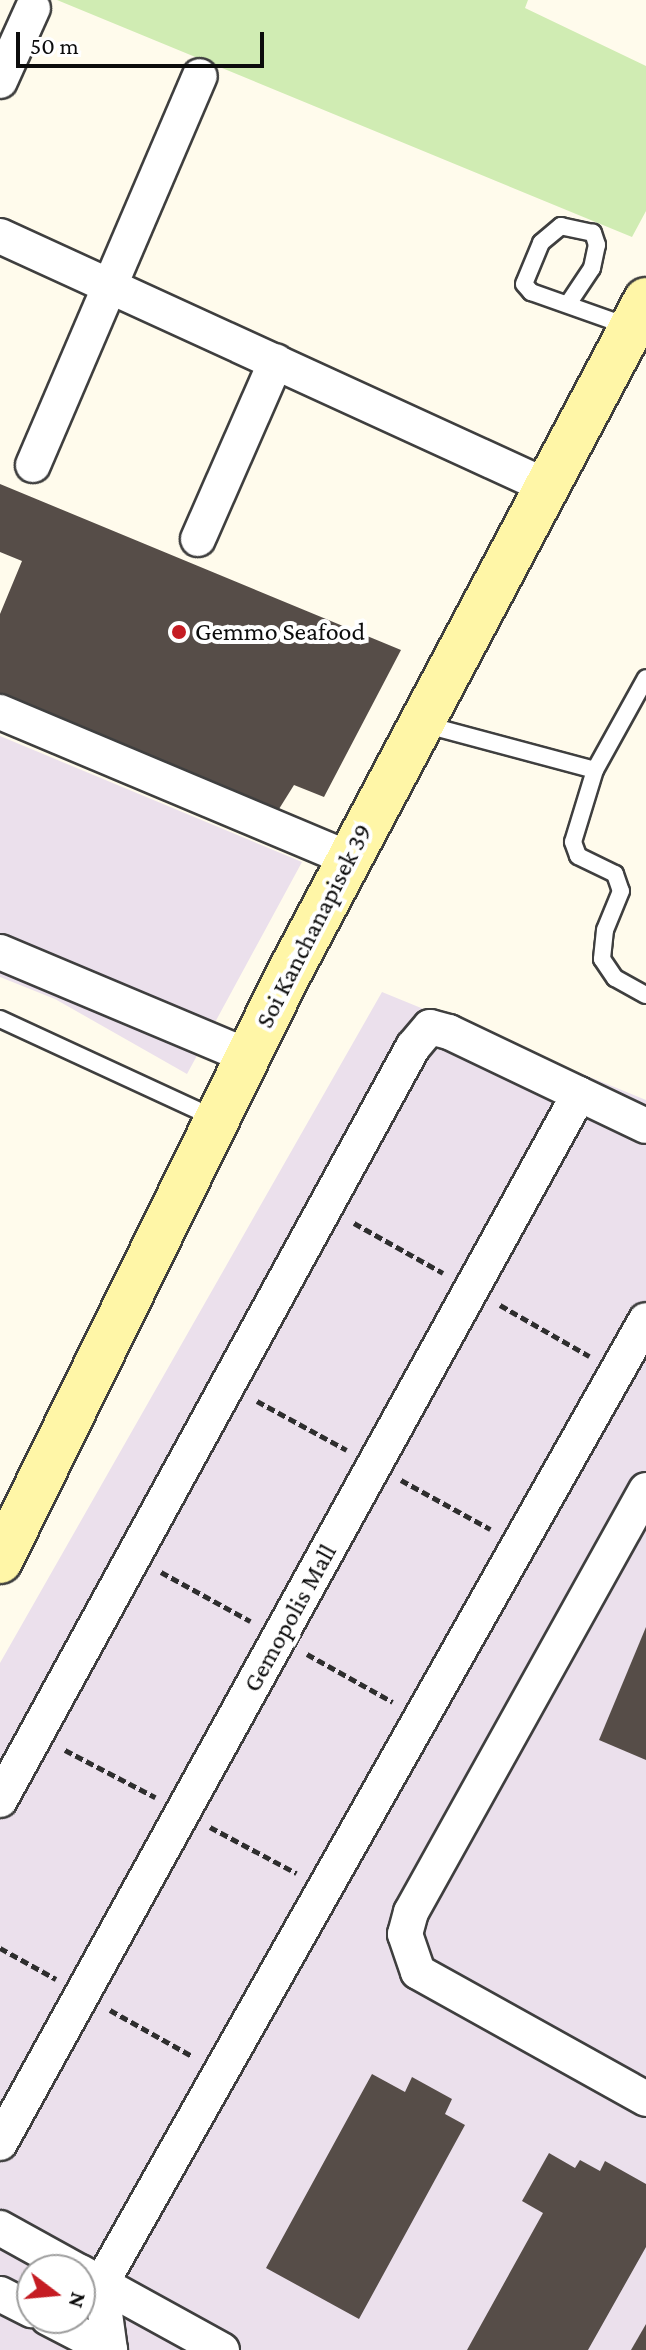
<!DOCTYPE html>
<style>
body{margin:0}
#map{position:relative;width:646px;height:2350px;overflow:hidden;background:#fffbec;font-family:"Crimson Pro",serif}
div>[style]{position:absolute}
.industrial>*{inset:0;background:#ebe0ec}
.green>*{inset:0;background:#d0ecb3}
.building>*{inset:0;background:#564d48}
.path>*{height:5px;margin-top:-2.5px;transform-origin:0;background:repeating-linear-gradient(90deg,#2e2e2e 0 8px,transparent 0 12px)}
.roads{filter:drop-shadow(2px 0 #3f3f3f) drop-shadow(-2px 0 #3f3f3f) drop-shadow(0 2px #3f3f3f) drop-shadow(0 -2px #3f3f3f)}
.lane>*{height:16px;margin:-8px;padding:0 8px;transform-origin:8px;border-radius:8px;background:#fff}
.street>*{height:34px;margin:-17px;padding:0 17px;transform-origin:17px;border-radius:17px;background:#fff}
.secondary>*{height:44px;margin:-22px;padding:0 22px;transform-origin:22px;border-radius:22px;background:#fff6a7}
.dots>*{width:22px;height:22px;translate:-50% -50%;box-sizing:border-box;border:4px solid #fff;border-radius:50%}
span{translate:-50% -50%;white-space:nowrap;text-align:center;line-height:1.15;-webkit-text-stroke:8px #fff;paint-order:stroke}
.poi-label{font-size:26px;color:#0c0c0c}
.left{translate:0 -50%;text-align:left}
.street-label{font-size:26px;color:#0c0c0c}
.north{position:absolute;left:16px;top:2254px;width:80px;height:80px;box-sizing:border-box;background:#fff;border:2px solid #9e9e9e;border-radius:50%;rotate:106deg;font-size:22px;font-weight:700;line-height:32px;text-align:center;color:#0c0c0c}
.north::after{content:'';display:block;margin:auto;width:28px;height:36px;background:#c51c23;clip-path:polygon(50% 0,100% 100%,50% 72%,0 100%)}
.scale{position:absolute;left:16px;top:32px;width:248px;height:36px;box-sizing:border-box;border:4px solid #0c0c0c;border-top:0;padding-left:10px;font-size:24px;line-height:28px;white-space:nowrap;color:#0c0c0c;-webkit-text-stroke:6px #fff;paint-order:stroke}
</style>
<div id="map">
<div class="industrial">
<div style="clip-path:polygon(0 736px,302px 862px,187px 1074px,55px 999px,0 977px)"></div>
<div style="clip-path:polygon(evenodd,382px 992px,646px 1100px,646px 2350px,0 2350px,0 1663px,382px 992px,32px 2270px,80px 2270px,80px 2318px,32px 2318px,32px 2270px)"></div>
</div>
<div class="green">
<div style="clip-path:polygon(57px 0,528px 0,525px 8px,646px 66px,646px 211px,632px 237px)"></div>
</div>
<div class="building">
<div style="clip-path:polygon(0 484px,401px 650px,324px 797px,294px 785px,279px 809px,0 697px,0 614px,22px 561px,0 552px)"></div>
<div style="clip-path:polygon(646px 1627px,646px 1760px,599px 1740px)"></div>
<div style="clip-path:polygon(372px 2074px,405px 2092px,412px 2077px,452px 2099px,445px 2114px,465px 2125px,359px 2319px,266px 2268px)"></div>
<div style="clip-path:polygon(549px 2153px,575px 2168px,580px 2160px,600px 2171px,605px 2161px,646px 2184px,646px 2247px,588px 2350px,467px 2350px,543px 2213px,522px 2201px)"></div>
<div style="clip-path:polygon(646px 2324px,646px 2350px,631px 2350px)"></div>
</div>
<div class="path">
<div style="left:354px;top:1223px;width:102px;rotate:29.3deg"></div>
<div style="left:500px;top:1305px;width:103px;rotate:29.8deg"></div>
<div style="left:257px;top:1401px;width:102px;rotate:28.6deg"></div>
<div style="left:401px;top:1480px;width:102px;rotate:28.8deg"></div>
<div style="left:161px;top:1572px;width:102px;rotate:28.8deg"></div>
<div style="left:307px;top:1654px;width:98px;rotate:29.2deg"></div>
<div style="left:65px;top:1750px;width:102px;rotate:27.6deg"></div>
<div style="left:210px;top:1827px;width:98px;rotate:28.1deg"></div>
<div style="left:0;top:1948px;width:64px;rotate:29deg"></div>
<div style="left:110px;top:2010px;width:94px;rotate:29.3deg"></div>
</div>
<div class="roads">
<div class="lane">
<div style="left:568px;top:304px;width:43px;rotate:-56.3deg"></div>
<div style="left:592px;top:268px;width:24px;rotate:-78deg"></div>
<div style="left:597px;top:245px;width:13px;rotate:-108deg"></div>
<div style="left:593px;top:233px;width:33px;rotate:-168deg"></div>
<div style="left:561px;top:226px;width:26px;rotate:140deg"></div>
<div style="left:541px;top:243px;width:44px;rotate:112.5deg"></div>
<div style="left:524px;top:284px;width:11px;rotate:49deg"></div>
<div style="left:531px;top:292px;width:105px;rotate:19.5deg"></div>
<div style="left:423px;top:724px;width:178px;rotate:15deg"></div>
<div style="left:595px;top:770px;width:105px;rotate:-61deg"></div>
<div style="left:595px;top:770px;width:75px;rotate:107deg"></div>
<div style="left:573px;top:842px;width:15px;rotate:70deg"></div>
<div style="left:578px;top:856px;width:41px;rotate:25.9deg"></div>
<div style="left:615px;top:874px;width:18px;rotate:71deg"></div>
<div style="left:621px;top:891px;width:42px;rotate:112.3deg"></div>
<div style="left:605px;top:930px;width:29px;rotate:96deg"></div>
<div style="left:602px;top:959px;width:23px;rotate:56deg"></div>
<div style="left:615px;top:978px;width:35px;rotate:29deg"></div>
<div style="left:0;top:1019px;width:238px;rotate:24.8deg"></div>
</div>
<div class="street">
<div style="left:0;top:81px;width:80px;rotate:-65.7deg"></div>
<div style="left:0;top:236px;width:601px;rotate:24.6deg"></div>
<div style="left:33px;top:465px;width:423px;rotate:-66.8deg"></div>
<div style="left:198px;top:539px;width:194px;rotate:-66.3deg"></div>
<div style="left:0;top:712px;width:377px;rotate:22.8deg"></div>
<div style="left:0;top:952px;width:269px;rotate:22.8deg"></div>
<div style="left:646px;top:1490px;width:483px;rotate:119.1deg"></div>
<div style="left:411px;top:1912px;width:23px;rotate:105deg"></div>
<div style="left:405px;top:1934px;width:40px;rotate:71.1deg"></div>
<div style="left:418px;top:1972px;width:261px;rotate:29.1deg"></div>
<div style="left:0;top:1800px;width:859px;rotate:-61.26deg"></div>
<div style="left:413px;top:1047px;width:26px;rotate:-50deg"></div>
<div style="left:430px;top:1027px;width:20px;rotate:15deg"></div>
<div style="left:449px;top:1032px;width:218px;rotate:25.5deg"></div>
<div style="left:0;top:2143px;width:1198px;rotate:-61.1deg"></div>
<div style="left:0;top:2228px;width:87px;rotate:28.9deg"></div>
<div style="left:80px;top:2272px;width:162px;rotate:28.8deg"></div>
<div style="left:0;top:2294px;width:36px;rotate:27deg"></div>
<div style="left:48px;top:2318px;width:70px;rotate:27.3deg"></div>
<div style="left:110px;top:2350px;width:67px;rotate:-97.8deg"></div>
<div style="left:101px;top:2284px;width:1107px;rotate:-60.52deg"></div>
</div>
<div class="secondary">
<div style="left:0;top:1561px;width:653px;rotate:-63.83deg"></div>
<div style="left:288px;top:975px;width:764px;rotate:-62.06deg"></div>
</div>
</div>
<div class="dots">
<div style="left:179px;top:632px;background:#c51c23"></div>
</div>
<div class="poi-label">
<span class="left" style="left:195px;top:632px">Gemmo Seafood</span>
</div>
<div class="street-label">
<span style="left:314px;top:926px;rotate:-63deg">Soi Kanchanapisek 39</span>
<span style="left:290px;top:1618px;rotate:-61deg">Gemopolis Mall</span>
</div>
<div class="north">N</div>
<div class="scale">50 m</div>
</div>
